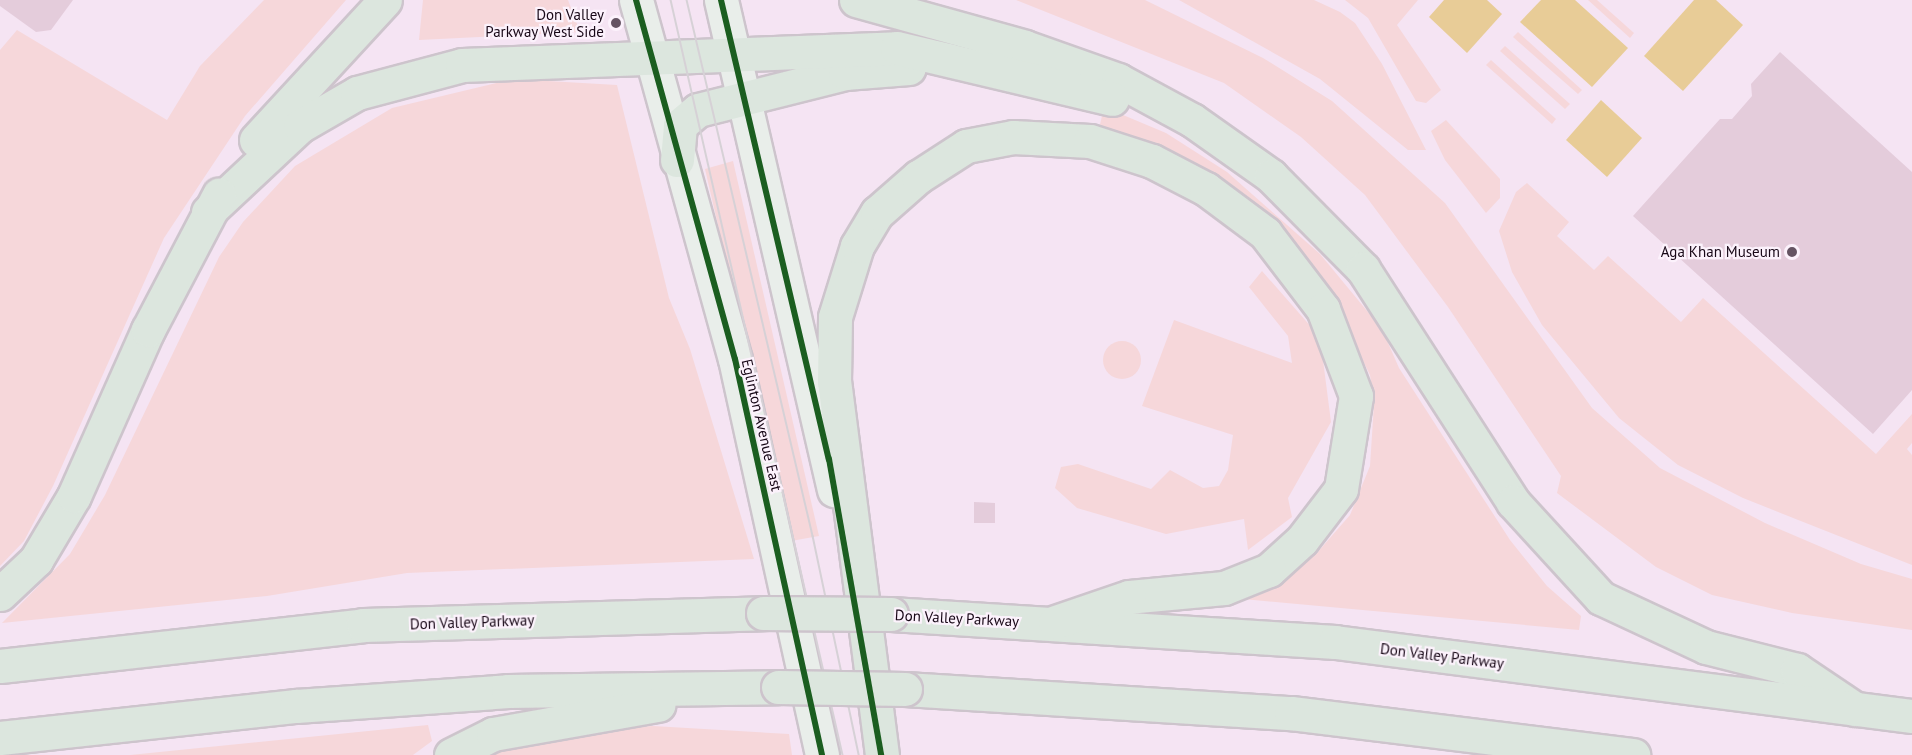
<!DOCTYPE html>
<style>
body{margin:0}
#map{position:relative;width:1912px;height:755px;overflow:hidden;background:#f5e4f3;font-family:"PT Sans",sans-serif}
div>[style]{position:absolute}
.green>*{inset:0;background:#f6d7da}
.round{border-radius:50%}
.water>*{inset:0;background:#e8cc97}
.building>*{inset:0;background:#e4ccdb}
.roads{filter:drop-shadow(2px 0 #cdc4cc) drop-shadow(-2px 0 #cdc4cc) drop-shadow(0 2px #cdc4cc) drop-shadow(0 -2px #cdc4cc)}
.primary>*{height:33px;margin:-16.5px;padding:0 16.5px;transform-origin:16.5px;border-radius:16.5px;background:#e9eeea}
.motorway>*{height:33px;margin:-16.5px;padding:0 16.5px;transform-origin:16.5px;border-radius:16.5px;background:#dce6de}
.tram>*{height:1.5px;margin:-0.75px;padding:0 0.75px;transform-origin:0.75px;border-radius:0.75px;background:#d6d1d6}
.bridges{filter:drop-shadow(2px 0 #cdc4cc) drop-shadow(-2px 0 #cdc4cc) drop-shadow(0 2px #cdc4cc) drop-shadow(0 -2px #cdc4cc)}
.motorway-bridge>*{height:33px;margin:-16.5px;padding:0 16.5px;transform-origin:16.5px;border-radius:16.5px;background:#dce6de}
.cycleway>*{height:6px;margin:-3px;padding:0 3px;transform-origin:3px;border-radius:3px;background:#1b5e20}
.dots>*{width:16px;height:16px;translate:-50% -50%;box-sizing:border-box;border:3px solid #fcf2fc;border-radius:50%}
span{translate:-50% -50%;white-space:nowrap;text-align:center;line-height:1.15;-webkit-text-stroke:4.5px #fcf2fc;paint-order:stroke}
.poi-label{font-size:15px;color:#170716}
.right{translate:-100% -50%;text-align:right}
.street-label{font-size:15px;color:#170716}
</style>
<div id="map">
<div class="green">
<div style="clip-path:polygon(264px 0,346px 0,245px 116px,164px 238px,53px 486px,24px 541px,0 566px,0 50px,17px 30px,167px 120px,200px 66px)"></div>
<div style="clip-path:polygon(423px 0,568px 0,580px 32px,419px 40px)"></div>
<div style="clip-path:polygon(1016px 0,1145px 0,1263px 58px,1332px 101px,1445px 203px,1592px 408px,1660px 468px,1765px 523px,1861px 564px,1912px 579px,1912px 630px,1792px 613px,1712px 595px,1656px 567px,1557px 493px,1561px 476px,1448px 307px,1365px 195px,1301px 137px,1224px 83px)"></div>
<div style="clip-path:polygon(1179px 0,1314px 0,1340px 12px,1355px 23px,1382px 64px,1426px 150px,1408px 150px,1320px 79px)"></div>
<div style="clip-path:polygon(1345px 0,1418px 0,1397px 25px,1441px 90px,1426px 103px,1416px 101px,1368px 18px)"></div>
<div style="clip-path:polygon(1588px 0,1597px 0,1634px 33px,1630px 38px)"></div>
<div style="clip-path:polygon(1518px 32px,1582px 90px,1578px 94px,1513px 37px)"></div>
<div style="clip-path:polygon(1505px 46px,1570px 104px,1565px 109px,1500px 51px)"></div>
<div style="clip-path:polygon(1491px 60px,1556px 119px,1552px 124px,1486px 65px)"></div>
<div style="clip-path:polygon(513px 79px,617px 85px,669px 298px,690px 349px,754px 559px,407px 573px,267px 596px,2px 623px,70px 554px,105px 495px,219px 257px,243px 222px,295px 166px,392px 108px)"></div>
<div style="clip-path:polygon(1104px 107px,1166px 133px,1227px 172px,1320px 254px,1382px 329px,1399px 368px,1510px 540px,1547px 586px,1581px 616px,1579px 630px,1243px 599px,1316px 554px,1350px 515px,1370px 466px,1374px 404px,1370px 375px,1328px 290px,1099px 129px)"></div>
<div style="clip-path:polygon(1446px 120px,1500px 179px,1500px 198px,1486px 213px,1445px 160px,1431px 131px)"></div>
<div style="clip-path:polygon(733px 161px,819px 536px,791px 541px,705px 169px)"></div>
<div style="clip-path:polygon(1527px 183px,1569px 222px,1557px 236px,1594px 270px,1608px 256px,1681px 322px,1703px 298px,1876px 454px,1912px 414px,1912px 443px,1907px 449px,1912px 455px,1912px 565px,1743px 498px,1678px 465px,1619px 418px,1542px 325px,1512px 272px,1499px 231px,1516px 192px)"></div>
<div style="clip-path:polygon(1262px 271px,1320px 337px,1331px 422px,1288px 498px,1292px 517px,1248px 550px,1244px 519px,1166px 534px,1077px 508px,1055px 488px,1061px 467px,1078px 464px,1151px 489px,1170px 470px,1203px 488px,1219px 486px,1228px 470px,1233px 435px,1142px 406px,1174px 320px,1292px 363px,1288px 336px,1249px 287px)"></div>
<div class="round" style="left:1103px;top:341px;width:38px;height:38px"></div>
<div style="clip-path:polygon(428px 725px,432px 741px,413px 755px,130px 755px)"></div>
<div style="clip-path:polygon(653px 726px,789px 734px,792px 755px,480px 755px,580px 730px)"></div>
</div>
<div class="water">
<div style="clip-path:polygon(1444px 0,1487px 0,1502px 14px,1467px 53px,1429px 17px)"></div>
<div style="clip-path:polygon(1541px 0,1575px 0,1628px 48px,1592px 87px,1520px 22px)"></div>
<div style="clip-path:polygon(1694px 0,1716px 0,1743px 25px,1683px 91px,1644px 56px)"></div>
<div style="clip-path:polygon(1601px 100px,1642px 138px,1607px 177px,1566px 140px)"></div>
</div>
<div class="building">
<div style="clip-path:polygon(0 0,73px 0,51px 30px,36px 32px,0 6px)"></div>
<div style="clip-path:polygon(1780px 52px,1912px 172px,1912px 390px,1873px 434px,1633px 216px,1720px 119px,1732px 119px,1752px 96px,1751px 84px)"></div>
<div style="clip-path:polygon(974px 502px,995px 503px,995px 523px,974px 523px)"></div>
</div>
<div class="roads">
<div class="primary">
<div style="left:636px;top:0;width:372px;rotate:74.6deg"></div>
<div style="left:735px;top:359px;width:405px;rotate:77.6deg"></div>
<div style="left:721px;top:0;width:503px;rotate:77.01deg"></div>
</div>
<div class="motorway">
<div style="left:856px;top:0;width:175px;rotate:15.5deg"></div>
<div style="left:1025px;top:47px;width:99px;rotate:19.5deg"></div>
<div style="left:1118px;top:80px;width:84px;rotate:28.4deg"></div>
<div style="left:1192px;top:120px;width:97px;rotate:35.3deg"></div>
<div style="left:1271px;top:176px;width:131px;rotate:45.3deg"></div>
<div style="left:1363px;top:269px;width:277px;rotate:57.2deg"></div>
<div style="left:1513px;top:502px;width:130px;rotate:47.5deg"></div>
<div style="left:1601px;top:598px;width:116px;rotate:25deg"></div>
<div style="left:1706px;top:647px;width:94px;rotate:14.2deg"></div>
<div style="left:1797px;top:670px;width:70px;rotate:33.9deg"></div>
<div style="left:256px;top:140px;width:190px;rotate:-47.3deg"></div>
<div style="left:677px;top:160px;width:35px;rotate:-85deg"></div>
<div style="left:680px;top:125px;width:23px;rotate:-40deg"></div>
<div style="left:698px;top:110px;width:152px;rotate:-14.1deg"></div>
<div style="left:845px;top:73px;width:64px;rotate:-4.5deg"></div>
<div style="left:208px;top:212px;width:126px;rotate:-43.1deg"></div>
<div style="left:300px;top:126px;width:66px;rotate:-30.1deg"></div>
<div style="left:357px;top:93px;width:109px;rotate:-14.9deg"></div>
<div style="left:462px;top:65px;width:435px;rotate:-2.2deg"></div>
<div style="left:897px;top:48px;width:221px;rotate:13.3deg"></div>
<div style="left:0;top:594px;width:50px;rotate:-43.4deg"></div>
<div style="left:36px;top:560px;width:74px;rotate:-59.3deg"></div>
<div style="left:74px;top:496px;width:182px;rotate:-66deg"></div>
<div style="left:148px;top:330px;width:153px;rotate:-62.3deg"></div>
<div style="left:891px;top:614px;width:445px;rotate:3.6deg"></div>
<div style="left:1335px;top:642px;width:582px;rotate:7.31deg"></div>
<div style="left:0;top:666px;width:365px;rotate:-6.4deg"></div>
<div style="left:363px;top:625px;width:400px;rotate:-1.7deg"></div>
<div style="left:905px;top:689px;width:387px;rotate:3.6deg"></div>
<div style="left:1291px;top:713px;width:345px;rotate:7deg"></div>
<div style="left:0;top:738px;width:298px;rotate:-6.2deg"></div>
<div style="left:296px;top:706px;width:213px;rotate:-4deg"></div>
<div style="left:508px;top:691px;width:270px;rotate:-0.8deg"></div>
<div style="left:451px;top:755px;width:47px;rotate:-26.6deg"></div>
<div style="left:493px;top:734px;width:168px;rotate:-10deg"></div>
<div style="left:882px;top:755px;width:376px;rotate:-97.3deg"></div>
<div style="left:834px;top:382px;width:65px;rotate:-89.1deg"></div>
<div style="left:835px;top:317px;width:74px;rotate:-72.8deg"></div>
<div style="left:857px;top:246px;width:39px;rotate:-59deg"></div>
<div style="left:877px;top:213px;width:55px;rotate:-41.3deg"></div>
<div style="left:918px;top:177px;width:57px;rotate:-32.9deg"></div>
<div style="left:966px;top:146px;width:48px;rotate:-10.8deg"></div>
<div style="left:1013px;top:137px;width:77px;rotate:3deg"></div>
<div style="left:1090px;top:141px;width:65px;rotate:17.9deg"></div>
<div style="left:1152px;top:161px;width:61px;rotate:27.4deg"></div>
<div style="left:1206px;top:189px;width:74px;rotate:36.7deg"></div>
<div style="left:1265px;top:233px;width:96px;rotate:52.7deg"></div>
<div style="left:1323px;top:309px;width:93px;rotate:69.2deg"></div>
<div style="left:1356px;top:396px;width:94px;rotate:99.2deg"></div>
<div style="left:1341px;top:489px;width:64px;rotate:127.4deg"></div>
<div style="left:1302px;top:540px;width:45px;rotate:137.7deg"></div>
<div style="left:1269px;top:570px;width:48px;rotate:158.2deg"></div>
<div style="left:1224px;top:588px;width:95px;rotate:174.6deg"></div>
<div style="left:1129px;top:597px;width:78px;rotate:161.3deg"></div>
</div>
</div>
<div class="tram">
<div style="left:671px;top:0;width:774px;rotate:77.17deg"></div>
<div style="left:687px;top:0;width:551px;rotate:76.77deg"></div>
<div style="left:813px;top:536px;width:224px;rotate:78.1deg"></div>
</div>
<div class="bridges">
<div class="motorway-bridge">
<div style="left:763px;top:613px;width:128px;rotate:0.4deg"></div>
<div style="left:778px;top:687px;width:127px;rotate:0.9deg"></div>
</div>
</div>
<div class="cycleway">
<div style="left:636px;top:0;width:372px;rotate:74.6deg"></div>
<div style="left:735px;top:359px;width:405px;rotate:77.6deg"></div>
<div style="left:721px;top:0;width:472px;rotate:76.8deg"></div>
<div style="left:829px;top:459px;width:301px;rotate:80deg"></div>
</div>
<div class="dots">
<div style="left:616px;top:23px;background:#655463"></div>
<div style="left:1792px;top:252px;background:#655463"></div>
</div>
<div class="poi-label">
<span class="right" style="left:604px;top:23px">Don Valley<br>Parkway West Side</span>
<span class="right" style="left:1780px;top:252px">Aga Khan Museum</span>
</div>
<div class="street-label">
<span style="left:762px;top:425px;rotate:77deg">Eglinton Avenue East</span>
<span style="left:957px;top:618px;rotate:3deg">Don Valley Parkway</span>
<span style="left:472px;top:622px;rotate:-2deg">Don Valley Parkway</span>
<span style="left:1442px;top:656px;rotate:7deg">Don Valley Parkway</span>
</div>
</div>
